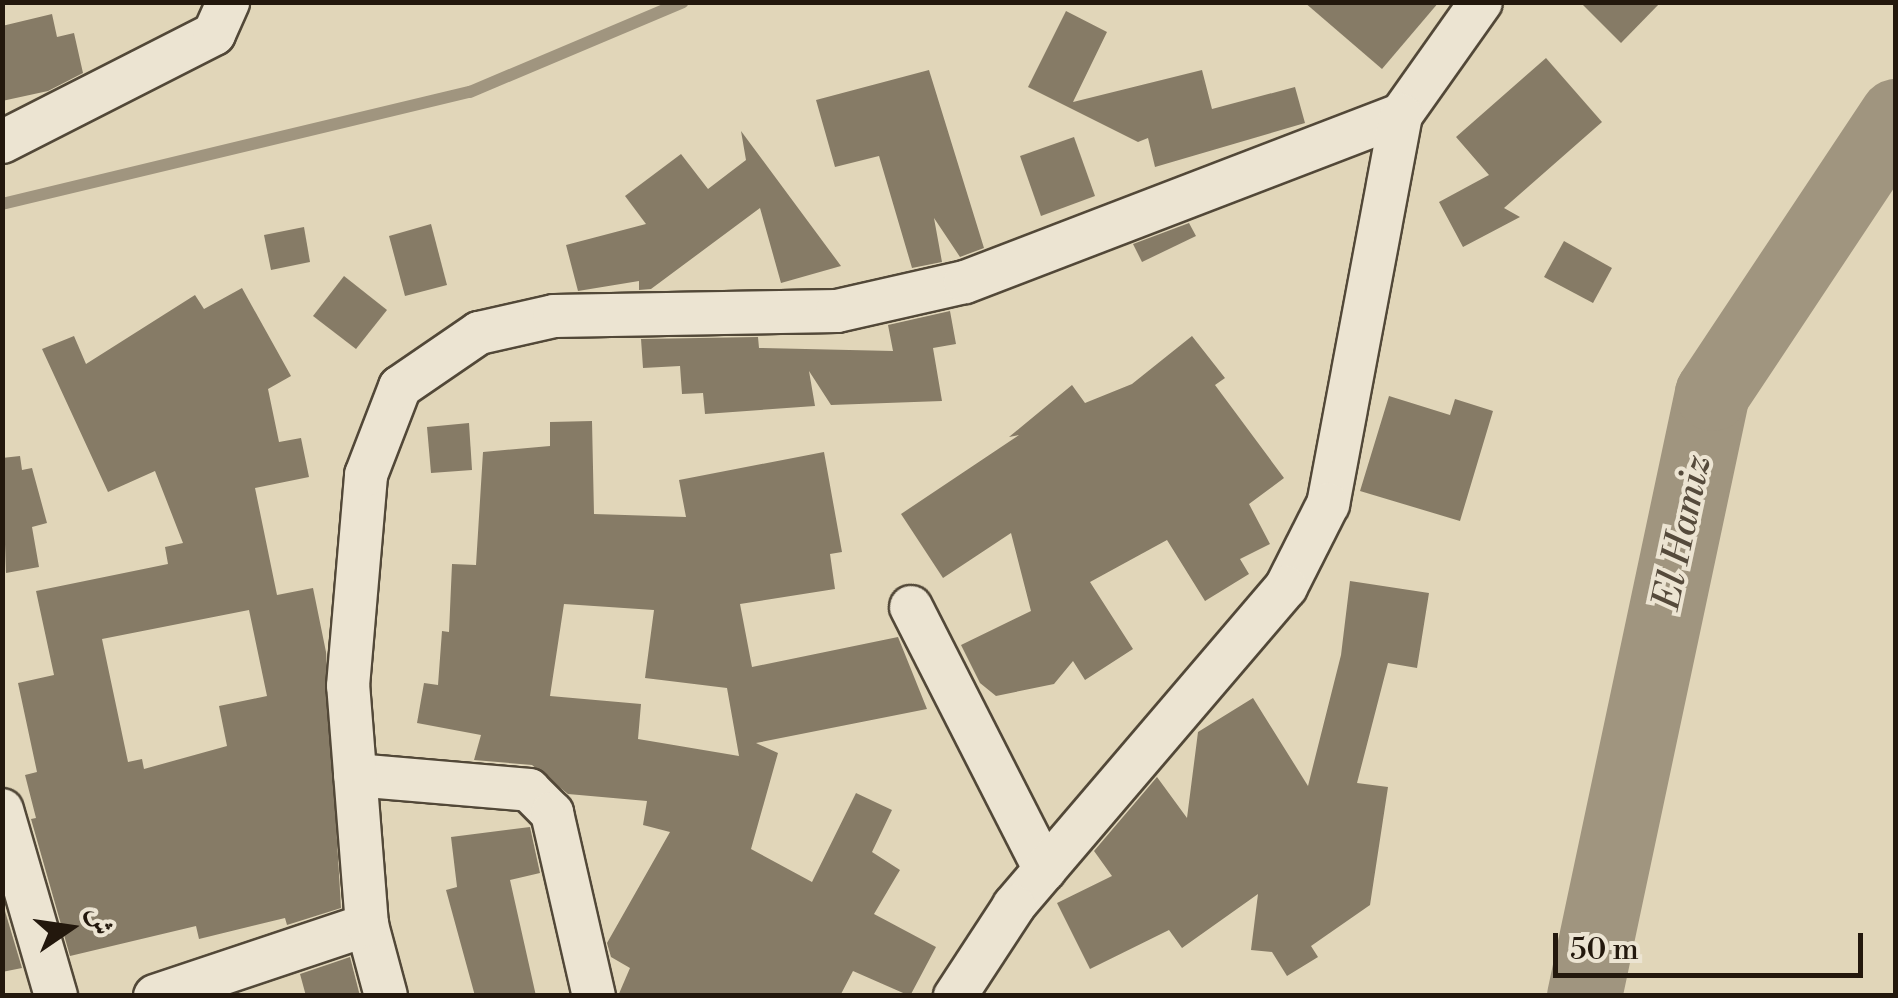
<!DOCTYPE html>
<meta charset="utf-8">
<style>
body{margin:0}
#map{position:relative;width:1898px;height:998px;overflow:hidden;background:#e1d6b9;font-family:"Libre Bodoni",Amiri,serif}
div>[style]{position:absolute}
.stream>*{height:12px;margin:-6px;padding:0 6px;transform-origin:6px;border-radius:6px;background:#a0957f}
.river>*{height:75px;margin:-37.5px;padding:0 37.5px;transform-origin:37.5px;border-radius:37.5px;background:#a0957f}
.building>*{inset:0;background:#867b66}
.roads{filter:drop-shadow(2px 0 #524838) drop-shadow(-2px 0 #524838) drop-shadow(0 2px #524838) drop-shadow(0 -2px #524838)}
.minor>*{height:42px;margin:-21px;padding:0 21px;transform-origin:21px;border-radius:21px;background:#ece4d2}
span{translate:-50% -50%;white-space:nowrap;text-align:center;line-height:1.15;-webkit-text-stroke:8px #ece4d2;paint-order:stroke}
.water-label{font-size:38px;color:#554a3b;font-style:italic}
.frame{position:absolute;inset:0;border:5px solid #23180d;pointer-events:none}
.north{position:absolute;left:20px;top:878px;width:100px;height:100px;-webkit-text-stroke:8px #ece4d2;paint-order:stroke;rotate:77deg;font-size:28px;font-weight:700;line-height:40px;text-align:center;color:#23180d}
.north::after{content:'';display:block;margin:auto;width:35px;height:45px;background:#23180d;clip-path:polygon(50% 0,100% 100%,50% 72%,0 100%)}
.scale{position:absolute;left:1553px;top:933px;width:310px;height:45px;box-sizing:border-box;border:5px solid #23180d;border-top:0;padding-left:12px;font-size:30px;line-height:35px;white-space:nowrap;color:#23180d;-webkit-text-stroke:8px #ece4d2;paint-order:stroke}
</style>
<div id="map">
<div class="stream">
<div style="left:2px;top:204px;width:481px;rotate:-13.5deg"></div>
<div style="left:470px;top:92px;width:231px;rotate:-22.9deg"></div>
</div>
<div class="river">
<div style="left:1584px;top:996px;width:616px;rotate:-78.02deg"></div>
<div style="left:1712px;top:393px;width:333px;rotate:-56.4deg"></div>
</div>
<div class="building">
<div style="clip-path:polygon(1304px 2px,1439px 2px,1382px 69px)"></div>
<div style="clip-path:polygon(1580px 2px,1661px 2px,1621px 43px)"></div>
<div style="clip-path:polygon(1066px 11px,1107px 32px,1073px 102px,1202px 70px,1212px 109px,1295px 87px,1305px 123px,1155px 167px,1148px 138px,1138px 142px,1028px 87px)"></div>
<div style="clip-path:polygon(52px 14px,57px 37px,74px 33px,83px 73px,48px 91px,2px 101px,2px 26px)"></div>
<div style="clip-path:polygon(1546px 58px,1602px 122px,1504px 208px,1520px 217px,1463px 247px,1439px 202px,1489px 175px,1456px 137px)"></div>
<div style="clip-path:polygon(929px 70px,984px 248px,960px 257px,934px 218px,942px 262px,912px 268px,879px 156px,835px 167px,816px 100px)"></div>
<div style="clip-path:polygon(741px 131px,841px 266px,781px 283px,760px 208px,651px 289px,639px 290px,639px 281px,578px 291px,566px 245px,646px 224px,625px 196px,681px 154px,708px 189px,746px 160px)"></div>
<div style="clip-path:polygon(1074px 137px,1095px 196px,1041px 216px,1020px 156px)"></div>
<div style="clip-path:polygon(1189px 223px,1196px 236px,1142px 262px,1133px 244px)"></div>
<div style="clip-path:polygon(431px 224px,447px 285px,405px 296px,389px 236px)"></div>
<div style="clip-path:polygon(304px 227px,310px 262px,271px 270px,264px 235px)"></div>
<div style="clip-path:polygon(1564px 241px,1612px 268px,1593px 303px,1544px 277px)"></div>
<div style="clip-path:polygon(344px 276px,387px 310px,356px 349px,313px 316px)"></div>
<div style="clip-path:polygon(evenodd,242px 288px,291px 376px,268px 389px,279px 442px,301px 438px,309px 477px,255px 488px,277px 595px,313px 588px,326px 652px,341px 908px,287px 925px,285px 918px,199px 939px,196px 926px,70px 956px,31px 819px,36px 818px,25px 775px,37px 772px,18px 683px,54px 675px,36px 591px,168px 564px,165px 547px,183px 543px,155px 471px,108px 492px,42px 349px,74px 336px,86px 364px,195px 295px,204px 309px,242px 288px,249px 610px,267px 696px,219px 706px,227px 746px,144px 769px,142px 759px,128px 762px,102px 639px,249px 610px)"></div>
<div style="clip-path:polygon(950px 311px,956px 344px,933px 348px,942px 401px,831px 405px,809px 371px,815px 406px,705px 414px,703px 393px,682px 394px,680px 366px,643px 368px,641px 339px,758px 337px,759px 348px,893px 351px,888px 325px)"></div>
<div style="clip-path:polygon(1192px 336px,1225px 378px,1215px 385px,1284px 478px,1249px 504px,1270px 544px,1240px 559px,1249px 574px,1205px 601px,1167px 540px,1090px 582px,1133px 649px,1085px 680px,1073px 661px,1054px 684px,996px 696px,980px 683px,961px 645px,1031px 611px,1011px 533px,943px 578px,901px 514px,1019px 435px,1009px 437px,1072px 385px,1085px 403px,1132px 384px)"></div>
<div style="clip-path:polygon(1389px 396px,1450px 415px,1455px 399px,1493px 411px,1460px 521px,1360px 491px)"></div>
<div style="clip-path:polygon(evenodd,592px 421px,594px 514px,686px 517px,679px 480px,824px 452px,842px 552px,830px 554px,835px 589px,740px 604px,752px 667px,898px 637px,927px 709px,756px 743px,778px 753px,751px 849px,812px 882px,856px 793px,892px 810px,872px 852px,900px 870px,874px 914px,936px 947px,910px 996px,853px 971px,840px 996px,618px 996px,630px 968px,611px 957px,607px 943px,670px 832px,643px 825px,647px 801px,568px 794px,532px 765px,474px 760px,481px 735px,417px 723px,424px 683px,438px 685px,442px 631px,449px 632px,452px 564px,476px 565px,483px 452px,550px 446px,550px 422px,592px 421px,564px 604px,654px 610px,645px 678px,727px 688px,739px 756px,638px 739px,641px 704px,550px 696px,564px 604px)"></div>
<div style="clip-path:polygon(469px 423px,472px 470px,431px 473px,427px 427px)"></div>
<div style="clip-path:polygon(20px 456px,22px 470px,32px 468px,47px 523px,32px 527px,39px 567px,6px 573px,2px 458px)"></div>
<div style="clip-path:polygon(1350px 581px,1429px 593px,1417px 668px,1388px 663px,1357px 783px,1388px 787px,1370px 905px,1311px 946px,1318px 957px,1287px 976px,1272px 952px,1251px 950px,1258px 894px,1182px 948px,1169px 930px,1090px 969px,1057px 903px,1112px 876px,1094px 851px,1157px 777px,1187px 818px,1198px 732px,1253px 698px,1308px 786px,1341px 655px)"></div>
<div style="clip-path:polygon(530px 827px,540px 873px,510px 880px,536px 996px,475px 996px,446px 890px,457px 887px,451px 837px)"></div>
<div style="clip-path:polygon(2px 901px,22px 968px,2px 972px)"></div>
<div style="clip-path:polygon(350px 957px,360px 996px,306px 996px,300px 974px)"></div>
</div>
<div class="roads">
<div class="minor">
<div style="left:1401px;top:115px;width:138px;rotate:-54.7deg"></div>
<div style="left:2px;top:142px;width:238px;rotate:-27deg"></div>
<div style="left:214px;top:34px;width:35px;rotate:-66deg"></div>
<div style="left:911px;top:607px;width:295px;rotate:63deg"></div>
<div style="left:355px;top:775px;width:175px;rotate:4.9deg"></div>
<div style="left:529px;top:790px;width:33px;rotate:45deg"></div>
<div style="left:552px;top:813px;width:188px;rotate:77.1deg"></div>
<div style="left:2px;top:810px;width:194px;rotate:73.8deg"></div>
<div style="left:367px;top:925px;width:73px;rotate:75deg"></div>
<div style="left:155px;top:996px;width:224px;rotate:-18.5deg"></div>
<div style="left:367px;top:925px;width:240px;rotate:-94.5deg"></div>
<div style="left:348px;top:686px;width:212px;rotate:-85.1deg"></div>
<div style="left:366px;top:475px;width:94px;rotate:-68.9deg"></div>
<div style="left:400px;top:387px;width:96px;rotate:-34.4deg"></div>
<div style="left:479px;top:333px;width:77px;rotate:-12.8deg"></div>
<div style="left:554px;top:316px;width:283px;rotate:-1deg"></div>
<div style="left:837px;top:311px;width:131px;rotate:-12.8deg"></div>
<div style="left:965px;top:282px;width:467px;rotate:-21deg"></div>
<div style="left:1401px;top:115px;width:396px;rotate:100.6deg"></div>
<div style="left:1328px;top:504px;width:93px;rotate:116.8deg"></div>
<div style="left:1286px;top:587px;width:419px;rotate:130.5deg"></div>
<div style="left:1014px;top:906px;width:108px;rotate:123.2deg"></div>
</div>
</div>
<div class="water-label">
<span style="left:1683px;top:532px;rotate:-78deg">El Hamiz</span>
</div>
<div class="frame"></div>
<div class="north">ش</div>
<div class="scale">50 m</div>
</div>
